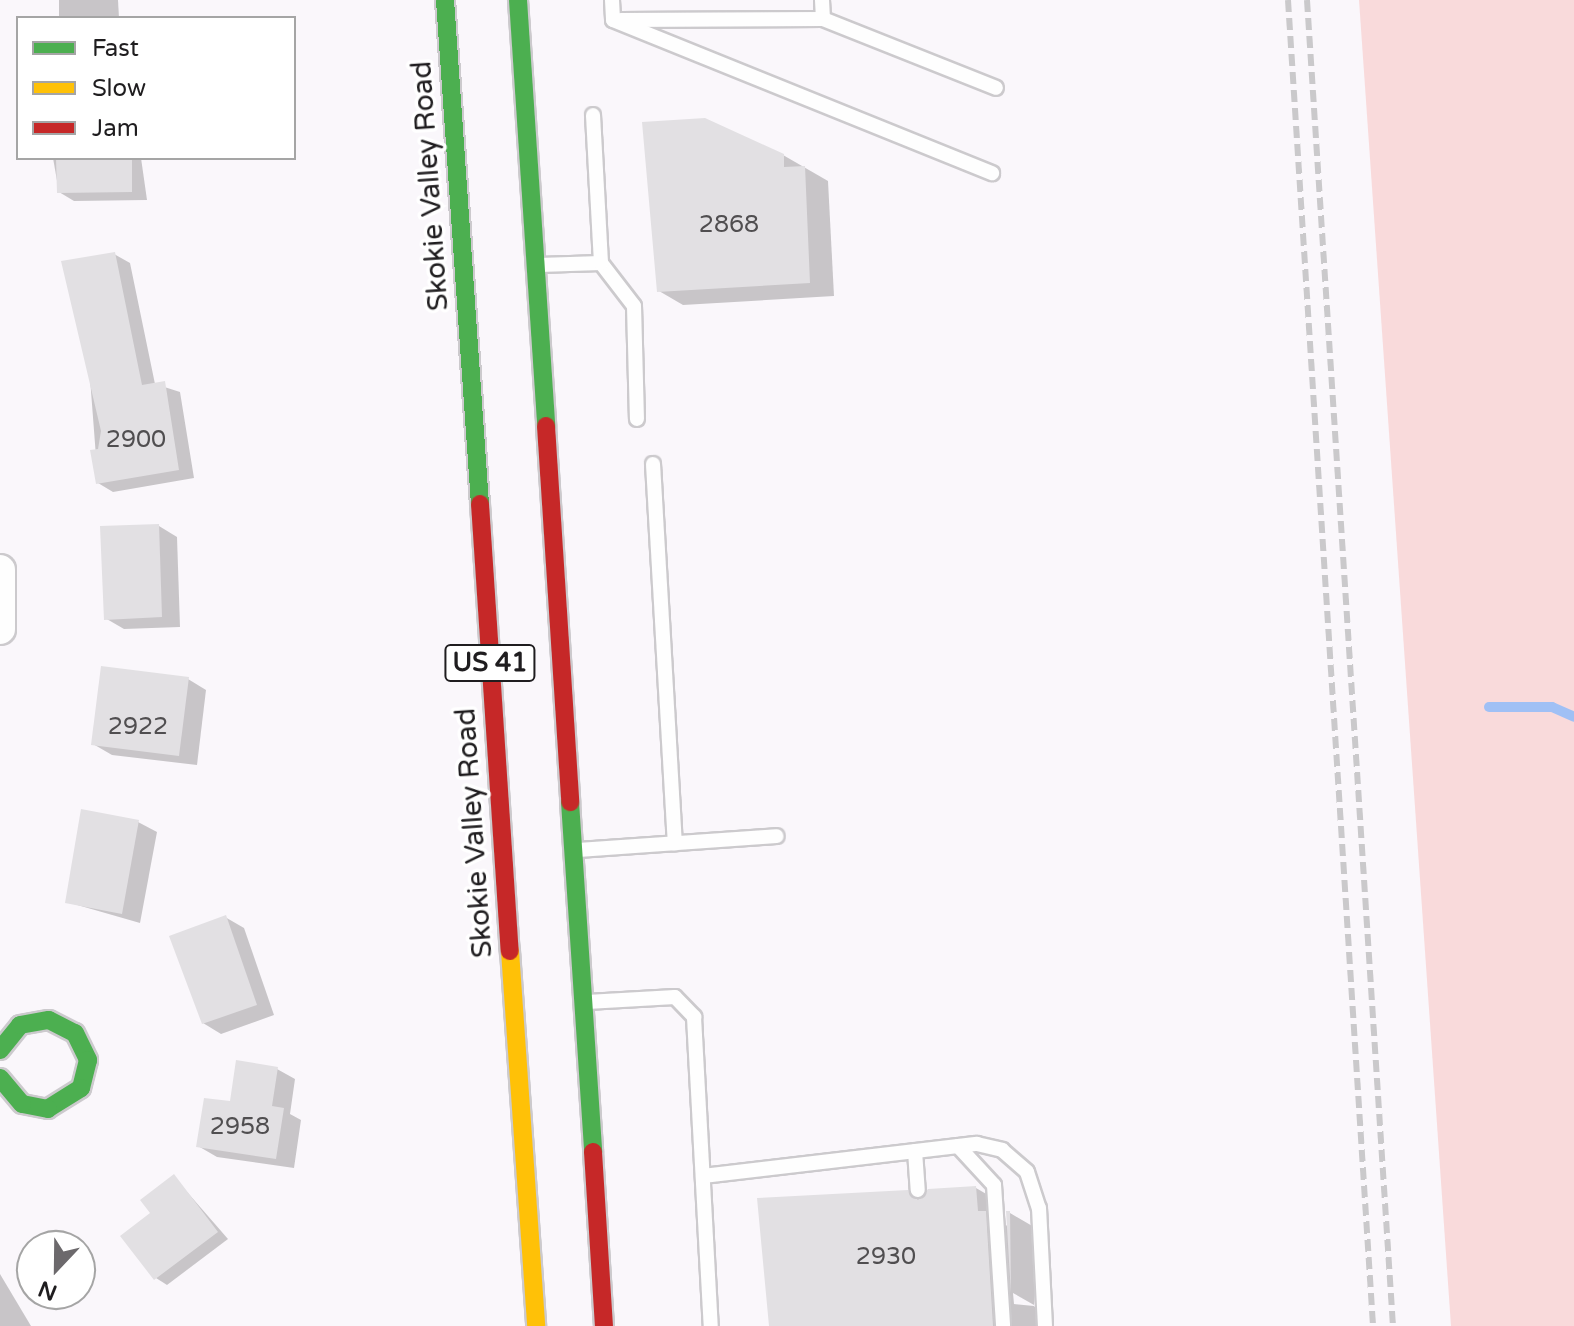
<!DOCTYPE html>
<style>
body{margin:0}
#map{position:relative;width:1574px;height:1326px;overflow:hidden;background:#faf7fb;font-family:"Varela Round",sans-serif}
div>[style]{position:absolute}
.green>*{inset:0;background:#f9dadb}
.shadow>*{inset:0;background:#0003}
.stream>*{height:10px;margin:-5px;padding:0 5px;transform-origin:5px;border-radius:5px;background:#a0c0f5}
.building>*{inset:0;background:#e2e0e3}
.roads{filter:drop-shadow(2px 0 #cccacd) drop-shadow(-2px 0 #cccacd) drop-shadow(0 2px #cccacd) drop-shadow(0 -2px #cccacd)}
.lane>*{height:14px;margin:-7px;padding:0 7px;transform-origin:7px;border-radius:7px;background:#fefefe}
.street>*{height:30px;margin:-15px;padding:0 15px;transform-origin:15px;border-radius:15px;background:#fefefe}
.fast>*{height:18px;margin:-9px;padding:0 9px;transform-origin:9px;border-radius:9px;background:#4caf50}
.slow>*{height:18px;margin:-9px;padding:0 9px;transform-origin:9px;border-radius:9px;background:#ffc107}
.jam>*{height:18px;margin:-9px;padding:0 9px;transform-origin:9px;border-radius:9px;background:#c62828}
.rail>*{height:6px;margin-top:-3px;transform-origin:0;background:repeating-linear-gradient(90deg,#cac9cb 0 12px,transparent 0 18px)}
span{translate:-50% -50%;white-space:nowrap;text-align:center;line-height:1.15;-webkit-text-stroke:7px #fff;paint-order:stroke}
.number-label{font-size:24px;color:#504e50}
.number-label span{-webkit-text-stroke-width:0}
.shield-label span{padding:2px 6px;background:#fff;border:2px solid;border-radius:6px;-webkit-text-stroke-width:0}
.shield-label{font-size:26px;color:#1f1d1f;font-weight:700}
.street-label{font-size:28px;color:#1f1d1f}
.legend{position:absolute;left:16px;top:16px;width:280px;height:144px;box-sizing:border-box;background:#fff;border:2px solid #a5a5a5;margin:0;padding:10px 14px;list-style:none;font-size:24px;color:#1f1d1f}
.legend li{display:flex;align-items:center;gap:16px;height:40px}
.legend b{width:40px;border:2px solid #a5a5a5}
.north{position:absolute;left:16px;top:1230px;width:80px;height:80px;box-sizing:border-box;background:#fff;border:2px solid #a5a5a5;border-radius:50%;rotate:202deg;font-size:22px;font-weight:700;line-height:32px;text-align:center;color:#1f1d1f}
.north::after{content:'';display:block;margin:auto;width:28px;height:36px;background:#6c696c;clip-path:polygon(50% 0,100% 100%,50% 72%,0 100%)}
</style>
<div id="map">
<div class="green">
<div style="clip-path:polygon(1359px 0,1574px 0,1574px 1326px,1451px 1326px)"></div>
</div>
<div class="shadow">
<div style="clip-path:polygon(59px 0,118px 0,119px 18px,59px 18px)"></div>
<div style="clip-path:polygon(783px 155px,828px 181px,834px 296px,683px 305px,659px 291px)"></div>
<div style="clip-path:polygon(53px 158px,141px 158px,147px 200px,74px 201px,59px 192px)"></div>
<div style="clip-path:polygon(114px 254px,130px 263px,155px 384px,180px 392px,194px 478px,113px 492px,98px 483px,88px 352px)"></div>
<div style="clip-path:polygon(159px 526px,177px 537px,180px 627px,124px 629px,105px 618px)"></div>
<div style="clip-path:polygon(188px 679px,206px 690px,197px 765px,112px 755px,93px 744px)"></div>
<div style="clip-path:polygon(138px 822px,157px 832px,140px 923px,67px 902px)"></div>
<div style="clip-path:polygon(225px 917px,244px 928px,274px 1015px,221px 1034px,203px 1023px)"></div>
<div style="clip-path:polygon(277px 1069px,295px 1079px,290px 1114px,301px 1120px,294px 1168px,217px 1157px,198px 1146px,232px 1104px)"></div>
<div style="clip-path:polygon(174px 1177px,228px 1239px,167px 1285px,156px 1278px,153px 1213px)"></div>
<div style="clip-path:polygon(976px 1188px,1000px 1202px,1001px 1222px,1009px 1227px,1010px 1213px,1034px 1227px,1034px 1305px,1013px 1293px,1014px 1304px,1034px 1306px,1052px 1326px,771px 1326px,908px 1192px,921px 1200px)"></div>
<div style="clip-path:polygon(0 1274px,31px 1326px,0 1326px)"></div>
</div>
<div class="stream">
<div style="left:1489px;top:707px;width:63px"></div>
<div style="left:1552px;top:707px;width:24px;rotate:24deg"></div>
</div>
<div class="building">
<div style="clip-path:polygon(705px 118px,784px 154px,784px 167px,805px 166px,810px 283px,657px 292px,642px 122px)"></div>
<div style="clip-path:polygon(56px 158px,132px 158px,132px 192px,57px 193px)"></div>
<div style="clip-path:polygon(115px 252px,142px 385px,165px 381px,179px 470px,96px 484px,90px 450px,98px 449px,101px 431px,61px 261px)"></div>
<div style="clip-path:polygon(159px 524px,162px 617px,104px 620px,100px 526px)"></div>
<div style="clip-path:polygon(101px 666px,189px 677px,179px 756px,91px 745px)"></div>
<div style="clip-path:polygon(81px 809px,139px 820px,122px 914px,65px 903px)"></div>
<div style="clip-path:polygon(226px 915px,257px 1005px,202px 1024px,169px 936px)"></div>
<div style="clip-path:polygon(236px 1060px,278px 1067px,272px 1106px,284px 1108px,276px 1159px,196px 1147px,204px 1098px,230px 1101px)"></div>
<div style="clip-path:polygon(174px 1174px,218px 1232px,154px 1280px,120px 1236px,150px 1213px,140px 1200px)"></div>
<div style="clip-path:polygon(976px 1186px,978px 1211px,986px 1211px,993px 1326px,769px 1326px,757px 1198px,908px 1190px,918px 1200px,928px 1189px)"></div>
<div style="clip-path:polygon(1006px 1211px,1010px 1211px,1011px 1294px)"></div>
</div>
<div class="roads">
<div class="lane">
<div style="left:612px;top:0;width:20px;rotate:87deg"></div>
<div style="left:613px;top:20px;width:409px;rotate:22deg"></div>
<div style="left:823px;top:19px;width:186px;rotate:21.7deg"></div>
<div style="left:621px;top:20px;width:202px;rotate:-0.3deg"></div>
<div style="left:823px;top:19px;width:19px;rotate:-93deg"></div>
<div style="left:601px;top:263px;width:54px;rotate:52.5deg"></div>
<div style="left:634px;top:306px;width:113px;rotate:88.5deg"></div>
<div style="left:539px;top:265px;width:62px;rotate:-1.8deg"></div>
<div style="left:601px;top:263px;width:148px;rotate:-93.1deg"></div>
<div style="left:653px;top:464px;width:380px;rotate:86.7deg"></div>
<div style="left:578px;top:850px;width:199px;rotate:-4deg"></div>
<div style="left:587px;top:1002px;width:88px;rotate:-3.3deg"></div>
<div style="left:675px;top:997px;width:28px;rotate:46deg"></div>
<div style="left:694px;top:1017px;width:309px;rotate:86.9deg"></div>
<div style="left:958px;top:1146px;width:53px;rotate:47.3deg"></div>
<div style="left:994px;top:1185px;width:141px;rotate:86.3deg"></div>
<div style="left:915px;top:1151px;width:39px;rotate:86deg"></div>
<div style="left:703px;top:1176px;width:276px;rotate:-6.7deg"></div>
<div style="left:977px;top:1144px;width:26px;rotate:13deg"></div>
<div style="left:1002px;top:1150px;width:33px;rotate:41deg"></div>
<div style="left:1027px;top:1172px;width:38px;rotate:72deg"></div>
<div style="left:1039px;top:1208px;width:118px;rotate:87.1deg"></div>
</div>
<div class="street">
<div style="left:0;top:570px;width:59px;rotate:90deg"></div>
</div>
<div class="fast">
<div style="left:445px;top:0;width:505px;rotate:86.03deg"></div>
<div style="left:518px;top:0;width:427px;rotate:86.2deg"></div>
<div style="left:570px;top:802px;width:351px;rotate:86.2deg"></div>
<div style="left:0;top:1050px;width:32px;rotate:-51deg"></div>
<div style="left:20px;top:1025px;width:29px;rotate:-10deg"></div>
<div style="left:49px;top:1020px;width:29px;rotate:27deg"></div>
<div style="left:75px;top:1033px;width:30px;rotate:64deg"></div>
<div style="left:88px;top:1060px;width:29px;rotate:104deg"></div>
<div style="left:81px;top:1088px;width:39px;rotate:148deg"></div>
<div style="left:48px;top:1109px;width:26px;rotate:-169deg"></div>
<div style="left:22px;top:1104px;width:34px;rotate:-130deg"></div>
</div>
<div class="slow">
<div style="left:510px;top:951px;width:376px;rotate:86deg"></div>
</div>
<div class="jam">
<div style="left:546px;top:426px;width:377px;rotate:86.3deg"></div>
<div style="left:480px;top:504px;width:448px;rotate:86.2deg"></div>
<div style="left:593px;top:1152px;width:174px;rotate:86.4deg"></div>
</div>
</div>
<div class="rail">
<div style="left:1288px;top:0;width:1329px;rotate:86.33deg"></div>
<div style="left:1307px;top:0;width:1329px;rotate:86.29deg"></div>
</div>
<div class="number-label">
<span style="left:729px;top:225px">2868</span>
<span style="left:136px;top:440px">2900</span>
<span style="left:138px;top:727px">2922</span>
<span style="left:240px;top:1127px">2958</span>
<span style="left:886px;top:1257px">2930</span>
</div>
<div class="shield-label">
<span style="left:490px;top:663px">US 41</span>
</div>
<div class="street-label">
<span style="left:430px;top:186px;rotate:-94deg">Skokie Valley Road</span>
<span style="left:474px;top:833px;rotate:-94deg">Skokie Valley Road</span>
</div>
<ul class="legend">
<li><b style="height:10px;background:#4caf50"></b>Fast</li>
<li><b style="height:10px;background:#ffc107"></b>Slow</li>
<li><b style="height:10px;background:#c62828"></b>Jam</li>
</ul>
<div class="north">N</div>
</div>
